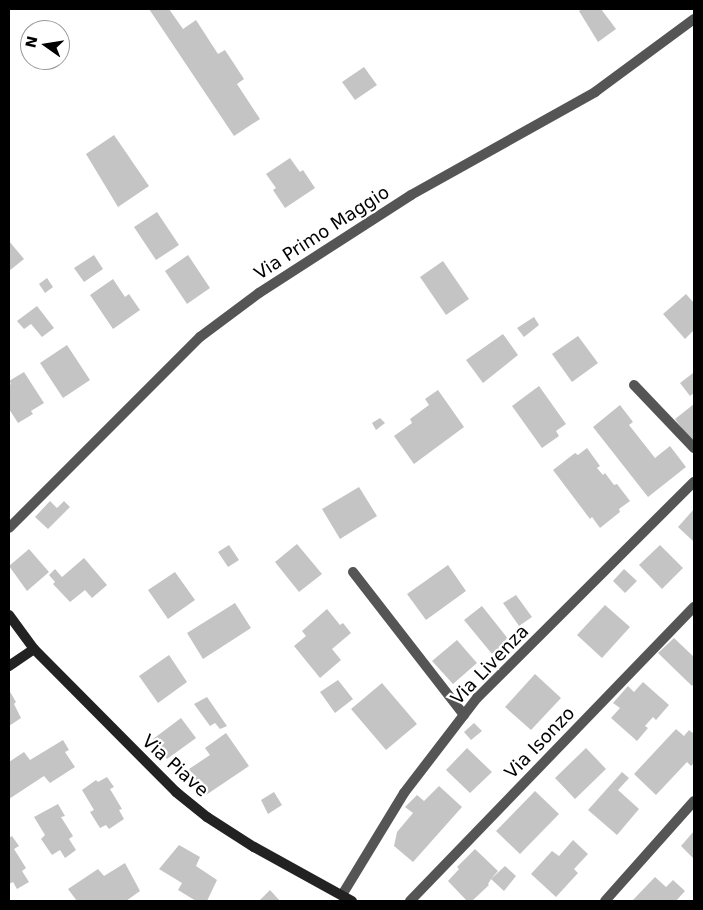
<!DOCTYPE html>
<html>
<head>
<meta charset="utf-8">
<style>
	body { margin:0 }
	#map { position:relative; width:703px; height:910px; overflow:hidden; background:#fff; font-family:"DejaVu Sans",sans-serif }
	div>[style] { position:absolute }
	.building>* { inset:0; background:#c4c4c4 }
	.minor>* { height:10px; margin:-5px; padding:0 5px; transform-origin:5px; border-radius:5px; background:#555 }
	.tertiary>* { height:10px; margin:-5px; padding:0 5px; transform-origin:5px; border-radius:5px; background:#555 }
	.secondary>* { height:10px; margin:-5px; padding:0 5px; transform-origin:5px; border-radius:5px; background:#222 }
	span { translate:-50% -50%; white-space:nowrap; text-align:center; line-height:1.15; -webkit-text-stroke:4.5px #fff; paint-order:stroke }
	.street-label { font-size:18px; color:#000 }
	.frame { position:absolute; inset:0; border:10px solid #000; pointer-events:none }
	.north { position:absolute; left:20px; top:20px; width:50px; height:50px; box-sizing:border-box; background:#fff; border:1px solid #999; border-radius:50%; rotate:283deg; font-size:14px; font-weight:700; line-height:20px; text-align:center; color:#000 }
	.north::after { content:''; display:block; margin:auto; width:18px; height:22px; background:#000; clip-path:polygon(50% 0,100% 100%,50% 72%,0 100%) }
</style>
</head>
<body>
<div id="map">
	<div class="building">
		<div style="clip-path:polygon(149px 9px,169px 9px,183px 29px,196px 20px,218px 54px,225px 50px,244px 79px,237px 84px,260px 119px,234px 136px)"></div>
		<div style="clip-path:polygon(582px 9px,601px 9px,616px 29px,598px 42px,579px 11px)"></div>
		<div style="clip-path:polygon(364px 67px,377px 85px,355px 100px,342px 82px)"></div>
		<div style="clip-path:polygon(114px 135px,149px 186px,118px 207px,86px 154px)"></div>
		<div style="clip-path:polygon(290px 158px,300px 172px,303px 170px,315px 188px,285px 208px,273px 190px,276px 188px,266px 174px)"></div>
		<div style="clip-path:polygon(157px 212px,179px 245px,156px 260px,134px 227px)"></div>
		<div style="clip-path:polygon(9px 241px,24px 259px,9px 271px)"></div>
		<div style="clip-path:polygon(94px 255px,103px 269px,84px 282px,74px 268px)"></div>
		<div style="clip-path:polygon(188px 255px,210px 288px,187px 304px,165px 271px)"></div>
		<div style="clip-path:polygon(443px 261px,469px 299px,446px 315px,420px 277px)"></div>
		<div style="clip-path:polygon(47px 278px,53px 287px,45px 293px,39px 284px)"></div>
		<div style="clip-path:polygon(113px 279px,125px 297px,129px 294px,140px 310px,113px 329px,90px 295px)"></div>
		<div style="clip-path:polygon(686px 294px,694px 303px,694px 330px,685px 339px,663px 314px)"></div>
		<div style="clip-path:polygon(37px 306px,54px 328px,42px 337px,31px 324px,24px 329px,17px 321px)"></div>
		<div style="clip-path:polygon(534px 317px,539px 325px,524px 337px,517px 328px)"></div>
		<div style="clip-path:polygon(503px 334px,518px 355px,483px 383px,466px 360px)"></div>
		<div style="clip-path:polygon(578px 336px,598px 363px,572px 382px,552px 354px)"></div>
		<div style="clip-path:polygon(67px 345px,90px 380px,63px 398px,40px 363px)"></div>
		<div style="clip-path:polygon(24px 372px,44px 403px,31px 411px,33px 414px,18px 423px,9px 409px,9px 385px,11px 384px,9px 381px)"></div>
		<div style="clip-path:polygon(693px 373px,694px 393px,690px 396px,680px 383px)"></div>
		<div style="clip-path:polygon(539px 386px,566px 424px,556px 431px,559px 436px,542px 448px,512px 406px)"></div>
		<div style="clip-path:polygon(438px 390px,464px 427px,414px 464px,394px 436px,412px 423px,410px 419px,429px 405px,425px 399px)"></div>
		<div style="clip-path:polygon(694px 404px,694px 438px,691px 441px,675px 419px)"></div>
		<div style="clip-path:polygon(620px 405px,633px 422px,629px 425px,655px 458px,670px 446px,686px 467px,648px 497px,593px 427px)"></div>
		<div style="clip-path:polygon(380px 418px,385px 423px,376px 430px,372px 423px)"></div>
		<div style="clip-path:polygon(587px 448px,600px 466px,597px 468px,603px 475px,605px 473px,614px 485px,617px 484px,630px 501px,619px 509px,620px 512px,600px 528px,592px 517px,590px 519px,553px 470px,575px 453px,578px 455px)"></div>
		<div style="clip-path:polygon(359px 487px,377px 516px,340px 539px,322px 509px)"></div>
		<div style="clip-path:polygon(50px 501px,57px 508px,64px 501px,70px 507px,48px 529px,35px 517px)"></div>
		<div style="clip-path:polygon(694px 509px,694px 542px,678px 527px)"></div>
		<div style="clip-path:polygon(297px 544px,322px 574px,299px 592px,275px 562px)"></div>
		<div style="clip-path:polygon(229px 545px,239px 560px,228px 567px,218px 552px)"></div>
		<div style="clip-path:polygon(660px 545px,683px 568px,662px 589px,639px 565px)"></div>
		<div style="clip-path:polygon(29px 549px,49px 572px,27px 591px,9px 566px)"></div>
		<div style="clip-path:polygon(84px 558px,107px 585px,92px 598px,85px 590px,70px 602px,53px 584px,55px 582px,49px 575px,55px 569px,62px 577px)"></div>
		<div style="clip-path:polygon(448px 565px,466px 591px,426px 620px,407px 594px)"></div>
		<div style="clip-path:polygon(624px 569px,637px 581px,625px 593px,613px 581px)"></div>
		<div style="clip-path:polygon(175px 572px,195px 600px,168px 619px,148px 590px)"></div>
		<div style="clip-path:polygon(516px 595px,532px 617px,519px 626px,503px 603px)"></div>
		<div style="clip-path:polygon(235px 603px,251px 628px,203px 659px,187px 633px)"></div>
		<div style="clip-path:polygon(605px 605px,630px 627px,602px 658px,577px 635px)"></div>
		<div style="clip-path:polygon(482px 606px,509px 640px,492px 654px,464px 620px)"></div>
		<div style="clip-path:polygon(327px 609px,340px 625px,343px 623px,351px 633px,332px 649px,341px 660px,320px 678px,294px 646px,306px 636px,302px 631px)"></div>
		<div style="clip-path:polygon(674px 638px,694px 657px,694px 683px,692px 686px,658px 653px)"></div>
		<div style="clip-path:polygon(457px 640px,477px 663px,453px 684px,432px 661px)"></div>
		<div style="clip-path:polygon(169px 655px,187px 682px,158px 703px,139px 676px)"></div>
		<div style="clip-path:polygon(535px 674px,561px 698px,531px 730px,505px 707px)"></div>
		<div style="clip-path:polygon(338px 680px,353px 699px,335px 713px,320px 692px)"></div>
		<div style="clip-path:polygon(643px 682px,669px 705px,656px 720px,653px 717px,645px 726px,648px 728px,637px 741px,611px 718px,620px 708px,613px 703px,628px 686px,634px 692px)"></div>
		<div style="clip-path:polygon(382px 683px,417px 724px,386px 750px,351px 709px)"></div>
		<div style="clip-path:polygon(9px 690px,16px 702px,14px 704px,21px 718px,9px 726px)"></div>
		<div style="clip-path:polygon(207px 697px,227px 726px,220px 729px,215px 723px,210px 726px,194px 704px)"></div>
		<div style="clip-path:polygon(181px 718px,196px 738px,167px 759px,153px 739px)"></div>
		<div style="clip-path:polygon(474px 723px,482px 731px,471px 740px,464px 732px)"></div>
		<div style="clip-path:polygon(676px 729px,684px 736px,689px 730px,694px 734px,694px 763px,691px 766px,687px 762px,656px 795px,634px 774px)"></div>
		<div style="clip-path:polygon(226px 733px,249px 766px,206px 795px,189px 769px,210px 755px,205px 748px)"></div>
		<div style="clip-path:polygon(63px 740px,69px 750px,65px 752px,75px 767px,50px 783px,44px 776px,9px 799px,9px 762px,24px 752px,30px 760px)"></div>
		<div style="clip-path:polygon(467px 748px,492px 772px,470px 793px,446px 770px)"></div>
		<div style="clip-path:polygon(586px 748px,606px 769px,575px 799px,555px 778px)"></div>
		<div style="clip-path:polygon(622px 772px,629px 778px,618px 790px,639px 809px,617px 835px,588px 810px)"></div>
		<div style="clip-path:polygon(107px 777px,114px 787px,110px 789px,122px 809px,119px 810px,124px 819px,109px 829px,106px 825px,100px 828px,90px 812px,94px 810px,82px 790px,96px 780px,98px 782px)"></div>
		<div style="clip-path:polygon(439px 786px,462px 807px,413px 862px,394px 846px,397px 832px,413px 813px,405px 807px,417px 795px,424px 801px)"></div>
		<div style="clip-path:polygon(535px 791px,559px 814px,520px 854px,496px 831px)"></div>
		<div style="clip-path:polygon(274px 792px,282px 805px,268px 814px,261px 800px)"></div>
		<div style="clip-path:polygon(58px 804px,65px 816px,61px 817px,73px 836px,69px 839px,76px 850px,65px 858px,60px 850px,52px 855px,41px 839px,45px 835px,34px 817px)"></div>
		<div style="clip-path:polygon(694px 831px,694px 859px,681px 846px)"></div>
		<div style="clip-path:polygon(12px 836px,19px 846px,14px 849px,26px 868px,22px 871px,29px 882px,17px 889px,13px 882px,9px 884px,9px 838px)"></div>
		<div style="clip-path:polygon(573px 840px,588px 854px,574px 869px,578px 873px,556px 897px,531px 874px,552px 851px,559px 856px)"></div>
		<div style="clip-path:polygon(179px 845px,200px 857px,196px 866px,217px 880px,207px 901px,196px 901px,178px 890px,182px 883px,159px 869px)"></div>
		<div style="clip-path:polygon(475px 849px,498px 871px,491px 879px,505px 866px,516px 876px,504px 891px,491px 879px,488px 884px,489px 885px,472px 901px,467px 901px,448px 881px,459px 869px,457px 867px)"></div>
		<div style="clip-path:polygon(125px 863px,140px 891px,126px 901px,77px 901px,68px 889px,98px 869px,104px 876px)"></div>
		<div style="clip-path:polygon(655px 877px,666px 887px,673px 880px,685px 891px,676px 901px,632px 901px)"></div>
		<div style="clip-path:polygon(270px 890px,280px 901px,259px 901px)"></div>
	</div>
	<div class="minor">
		<div style="left:634px;top:385px;width:87px;rotate:46.4deg"></div>
		<div style="left:353px;top:572px;width:181px;rotate:52.2deg"></div>
		<div style="left:342px;top:895px;width:119px;rotate:-58.7deg"></div>
		<div style="left:404px;top:793px;width:120px;rotate:-52.5deg"></div>
		<div style="left:477px;top:698px;width:306px;rotate:-44.9deg"></div>
		<div style="left:410px;top:901px;width:409px;rotate:-46deg"></div>
		<div style="left:605px;top:901px;width:134px;rotate:-48.3deg"></div>
	</div>
	<div class="tertiary">
		<div style="left:9px;top:528px;width:270px;rotate:-45deg"></div>
		<div style="left:200px;top:337px;width:74px;rotate:-36.7deg"></div>
		<div style="left:259px;top:293px;width:181px;rotate:-32.8deg"></div>
		<div style="left:411px;top:195px;width:211px;rotate:-29.2deg"></div>
		<div style="left:595px;top:92px;width:123px;rotate:-36.4deg"></div>
	</div>
	<div class="secondary">
		<div style="left:9px;top:615px;width:42px;rotate:53.7deg"></div>
		<div style="left:34px;top:649px;width:202px;rotate:45.2deg"></div>
		<div style="left:176px;top:792px;width:40px;rotate:39deg"></div>
		<div style="left:207px;top:817px;width:56px;rotate:32.6deg"></div>
		<div style="left:254px;top:847px;width:112px;rotate:28.9deg"></div>
		<div style="left:9px;top:666px;width:30px;rotate:-34deg"></div>
	</div>
	<div class="street-label">
		<span style="left:322px;top:233px;rotate:-33deg">Via Primo Maggio</span>
		<span style="left:490px;top:665px;rotate:-46deg">Via Livenza</span>
		<span style="left:540px;top:743px;rotate:-46deg">Via Isonzo</span>
		<span style="left:175px;top:766px;rotate:42deg">Via Piave</span>
	</div>
	<div class="frame"></div>
	<div class="north">N</div>
</div>
</body>
</html>
